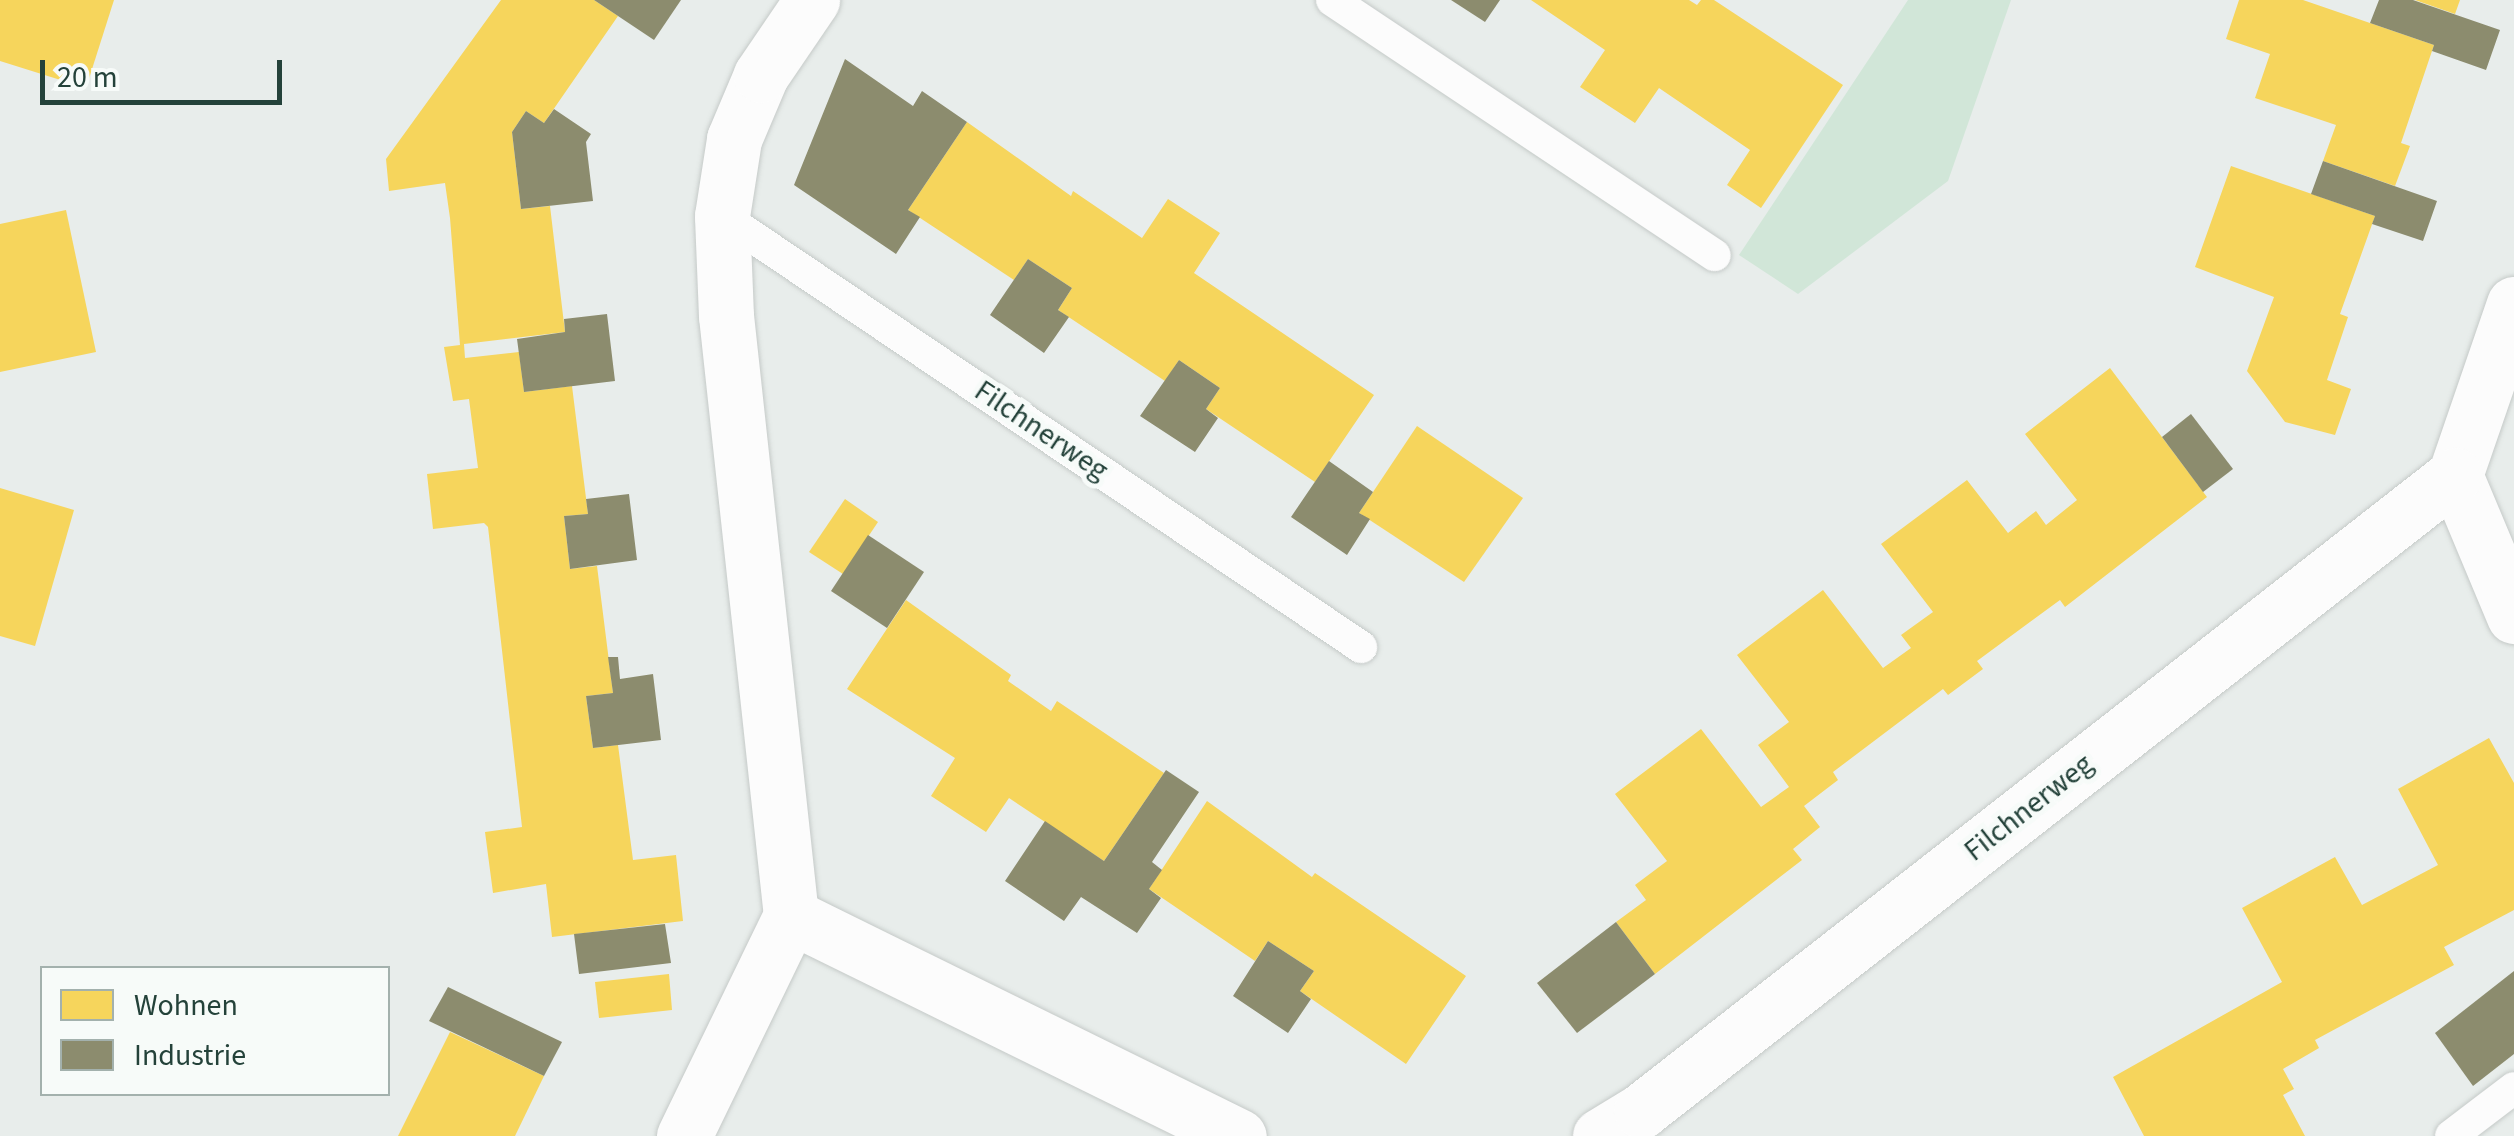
<!DOCTYPE html>
<html>
<head>
<meta charset="utf-8">
<style>
	body { margin:0 }
	#map { position:relative; width:2514px; height:1136px; overflow:hidden; background:#e8edeb; font-family:"Source Sans 3",sans-serif }
	div>[style] { position:absolute }
	.green>* { inset:0; background:#d1e6d8 }
	.homes>* { inset:0; background:#f6d55c }
	.industry>* { inset:0; background:#8c8c6e }
	.roads { filter:drop-shadow(0 0 2px #c5cac8) drop-shadow(0 0 2px #c5cac8) }
	.lane>* { height:32px; margin:-16px; padding:0 16px; transform-origin:16px; border-radius:16px; background:#fcfcfc }
	.street>* { height:55px; margin:-27.5px; padding:0 27.5px; transform-origin:27.5px; border-radius:27.5px; background:#fcfcfc }
	span { translate:-50% -50%; white-space:nowrap; text-align:center; line-height:1.15; -webkit-text-stroke:10px #f7fbf9; paint-order:stroke }
	.street-label { font-size:30px; color:#24423a }
	.legend { position:absolute; left:40px; top:966px; width:350px; height:130px; box-sizing:border-box; background:#f7fbf9; border:2px solid #a3b1ad; margin:0; padding:12px 18px; list-style:none; font-size:30px; color:#24423a }
	.legend li { display:flex; align-items:center; gap:20px; height:50px }
	.legend b { width:50px; border:2px solid #a3b1ad }
	.scale { position:absolute; left:40px; top:60px; width:242px; height:45px; box-sizing:border-box; border:5px solid #24423a; border-top:0; padding-left:12px; font-size:30px; line-height:35px; white-space:nowrap; color:#24423a; -webkit-text-stroke:8px #f7fbf9; paint-order:stroke }
</style>
</head>
<body>
<div id="map">
	<div class="green">
		<div style="clip-path:polygon(1908px 0,2011px 0,1948px 181px,1798px 294px,1739px 255px)"></div>
	</div>
	<div class="homes">
		<div style="clip-path:polygon(0 0,114px 0,86px 88px,0 61px)"></div>
		<div style="clip-path:polygon(501px 0,594px 0,618px 16px,544px 123px,526px 111px,512px 132px,521px 209px,550px 206px,565px 332px,464px 344px,465px 358px,519px 352px,524px 392px,572px 386px,588px 514px,564px 516px,570px 569px,597px 566px,613px 693px,586px 696px,593px 748px,618px 745px,633px 860px,676px 855px,683px 921px,552px 937px,546px 884px,493px 893px,485px 832px,522px 827px,488px 527px,484px 523px,433px 529px,427px 474px,478px 468px,469px 399px,453px 401px,444px 347px,460px 345px,450px 218px,445px 183px,389px 191px,386px 159px)"></div>
		<div style="clip-path:polygon(1531px 0,1689px 0,1697px 5px,1701px 0,1714px 0,1843px 85px,1761px 208px,1727px 185px,1750px 150px,1659px 88px,1635px 123px,1580px 87px,1605px 50px)"></div>
		<div style="clip-path:polygon(2239px 0,2303px 0,2434px 45px,2401px 143px,2410px 146px,2395px 186px,2323px 161px,2336px 125px,2255px 98px,2270px 54px,2226px 39px)"></div>
		<div style="clip-path:polygon(2415px 0,2460px 0,2455px 14px)"></div>
		<div style="clip-path:polygon(967px 122px,1071px 196px,1073px 191px,1142px 238px,1168px 199px,1220px 233px,1194px 273px,1374px 395px,1315px 482px,1206px 409px,1220px 388px,1179px 360px,1165px 381px,1058px 310px,1072px 288px,1028px 259px,1014px 280px,908px 210px)"></div>
		<div style="clip-path:polygon(2231px 166px,2375px 216px,2340px 314px,2348px 317px,2327px 380px,2351px 389px,2335px 435px,2285px 422px,2247px 371px,2274px 297px,2195px 267px)"></div>
		<div style="clip-path:polygon(66px 210px,96px 352px,0 372px,0 224px)"></div>
		<div style="clip-path:polygon(2110px 368px,2207px 497px,2065px 607px,2060px 600px,1977px 661px,1983px 669px,1948px 695px,1943px 689px,1833px 772px,1838px 780px,1804px 806px,1820px 827px,1793px 849px,1802px 860px,1655px 974px,1616px 922px,1646px 900px,1635px 885px,1667px 861px,1615px 794px,1701px 729px,1761px 807px,1789px 787px,1758px 745px,1789px 722px,1737px 655px,1823px 590px,1883px 668px,1911px 648px,1901px 635px,1933px 612px,1881px 544px,1967px 480px,2008px 533px,2036px 511px,2046px 525px,2077px 500px,2025px 434px)"></div>
		<div style="clip-path:polygon(1417px 426px,1523px 498px,1464px 582px,1359px 513px)"></div>
		<div style="clip-path:polygon(0 488px,74px 510px,35px 646px,0 636px)"></div>
		<div style="clip-path:polygon(845px 499px,878px 522px,843px 574px,809px 552px)"></div>
		<div style="clip-path:polygon(906px 600px,1011px 675px,1008px 681px,1051px 711px,1057px 701px,1164px 773px,1104px 861px,1009px 798px,986px 832px,931px 796px,955px 758px,847px 689px)"></div>
		<div style="clip-path:polygon(2489px 738px,2514px 783px,2514px 910px,2444px 947px,2454px 965px,2315px 1040px,2319px 1048px,2283px 1069px,2294px 1089px,2283px 1095px,2305px 1136px,2144px 1136px,2113px 1077px,2282px 982px,2242px 908px,2335px 857px,2362px 905px,2438px 865px,2398px 789px)"></div>
		<div style="clip-path:polygon(1207px 801px,1312px 877px,1315px 873px,1466px 976px,1406px 1064px,1300px 991px,1314px 971px,1268px 941px,1255px 961px,1149px 889px)"></div>
		<div style="clip-path:polygon(669px 974px,672px 1010px,599px 1018px,595px 982px)"></div>
		<div style="clip-path:polygon(450px 1032px,544px 1076px,515px 1136px,398px 1136px)"></div>
	</div>
	<div class="industry">
		<div style="clip-path:polygon(594px 0,681px 0,654px 40px)"></div>
		<div style="clip-path:polygon(1451px 0,1500px 0,1485px 22px)"></div>
		<div style="clip-path:polygon(2379px 0,2413px 0,2500px 30px,2486px 70px,2432px 51px,2434px 45px,2370px 23px)"></div>
		<div style="clip-path:polygon(845px 59px,913px 106px,922px 91px,967px 122px,908px 210px,920px 217px,896px 254px,794px 185px)"></div>
		<div style="clip-path:polygon(554px 109px,591px 134px,586px 142px,593px 201px,521px 209px,512px 132px,526px 111px,544px 123px)"></div>
		<div style="clip-path:polygon(2323px 161px,2437px 201px,2423px 241px,2372px 224px,2375px 216px,2311px 194px)"></div>
		<div style="clip-path:polygon(1028px 259px,1072px 288px,1058px 310px,1069px 317px,1044px 353px,990px 315px)"></div>
		<div style="clip-path:polygon(607px 314px,615px 381px,524px 392px,517px 339px,565px 332px,564px 319px)"></div>
		<div style="clip-path:polygon(1179px 360px,1220px 388px,1206px 409px,1218px 418px,1195px 452px,1140px 416px)"></div>
		<div style="clip-path:polygon(2191px 414px,2233px 469px,2203px 492px,2162px 437px)"></div>
		<div style="clip-path:polygon(1329px 461px,1373px 492px,1359px 513px,1370px 519px,1347px 555px,1291px 517px)"></div>
		<div style="clip-path:polygon(629px 494px,637px 560px,570px 569px,564px 516px,588px 514px,586px 499px)"></div>
		<div style="clip-path:polygon(868px 535px,924px 572px,887px 628px,831px 591px)"></div>
		<div style="clip-path:polygon(608px 657px,618px 657px,620px 679px,653px 674px,661px 740px,593px 748px,586px 696px,613px 693px)"></div>
		<div style="clip-path:polygon(1166px 770px,1199px 792px,1152px 862px,1162px 870px,1149px 889px,1161px 898px,1137px 933px,1081px 897px,1064px 921px,1005px 881px,1045px 821px,1104px 861px)"></div>
		<div style="clip-path:polygon(1616px 922px,1655px 974px,1577px 1033px,1537px 983px)"></div>
		<div style="clip-path:polygon(665px 924px,671px 963px,579px 974px,574px 934px)"></div>
		<div style="clip-path:polygon(1268px 941px,1314px 971px,1300px 991px,1311px 999px,1288px 1033px,1233px 996px)"></div>
		<div style="clip-path:polygon(2514px 971px,2514px 1054px,2473px 1086px,2435px 1033px)"></div>
		<div style="clip-path:polygon(448px 987px,562px 1042px,544px 1076px,429px 1021px)"></div>
	</div>
	<div class="roads">
		<div class="lane">
			<div style="left:1332px;top:0;width:460px;rotate:33.7deg"></div>
			<div style="left:722px;top:216px;width:771px;rotate:34deg"></div>
			<div style="left:2451px;top:1136px;width:79px;rotate:-37.3deg"></div>
		</div>
		<div class="street">
			<div style="left:2514px;top:304px;width:181px;rotate:109deg"></div>
			<div style="left:2455px;top:475px;width:153px;rotate:67.3deg"></div>
			<div style="left:791px;top:916px;width:499px;rotate:26.2deg"></div>
			<div style="left:684px;top:1136px;width:245px;rotate:-64.1deg"></div>
			<div style="left:791px;top:916px;width:604px;rotate:-96.18deg"></div>
			<div style="left:726px;top:316px;width:100px;rotate:-92.3deg"></div>
			<div style="left:722px;top:216px;width:78px;rotate:-81.1deg"></div>
			<div style="left:734px;top:139px;width:69px;rotate:-67.1deg"></div>
			<div style="left:761px;top:75px;width:91px;rotate:-55.8deg"></div>
			<div style="left:1600px;top:1136px;width:48px;rotate:-31.4deg"></div>
			<div style="left:1641px;top:1111px;width:1033px;rotate:-38deg"></div>
		</div>
	</div>
	<div class="street-label">
		<span style="left:1041px;top:431px;rotate:34deg">Filchnerweg</span>
		<span style="left:2029px;top:808px;rotate:-38deg">Filchnerweg</span>
	</div>
	<ul class="legend">
	<li><b style="height:28px;background:#f6d55c"></b>Wohnen</li>
	<li><b style="height:28px;background:#8c8c6e"></b>Industrie</li>
	</ul>
	<div class="scale">20 m</div>
</div>
</body>
</html>
